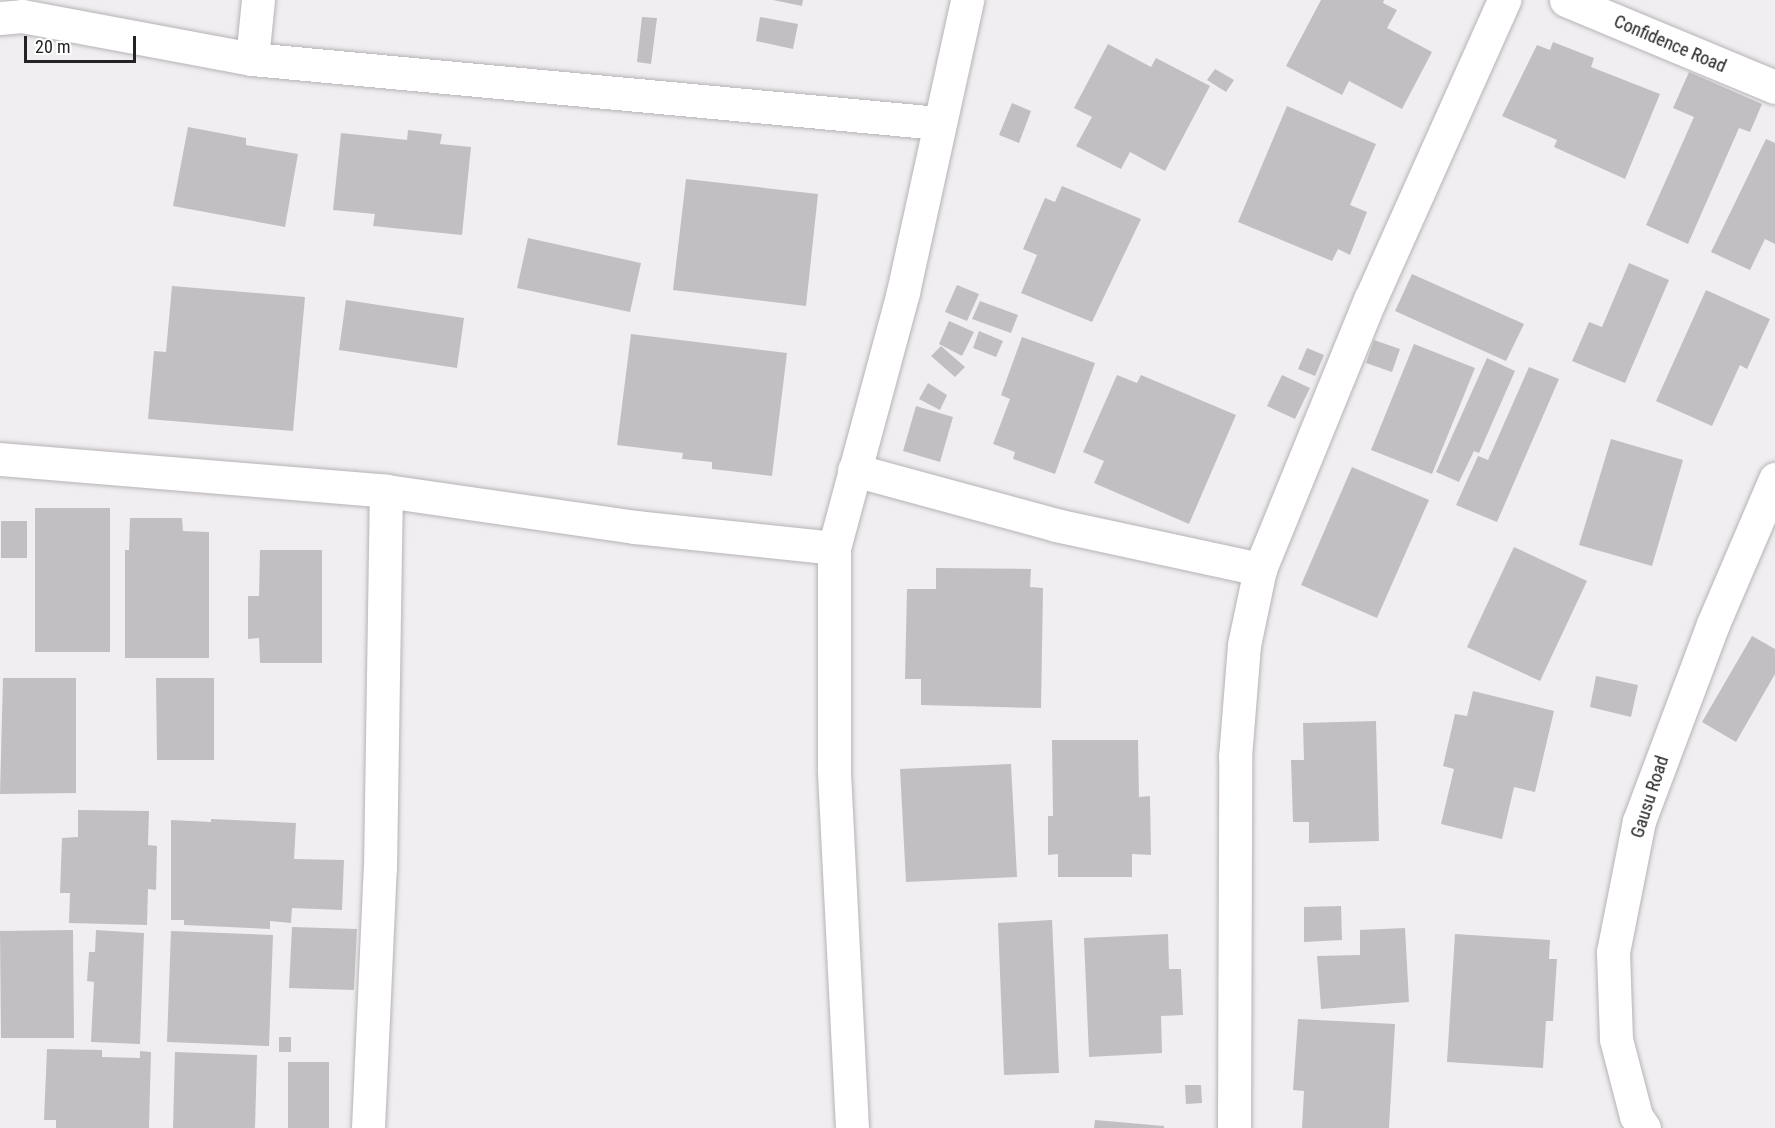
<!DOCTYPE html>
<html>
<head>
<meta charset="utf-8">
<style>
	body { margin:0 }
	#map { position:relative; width:1775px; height:1128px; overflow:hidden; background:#f1eef1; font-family:"Roboto Condensed",sans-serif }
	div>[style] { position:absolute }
	.building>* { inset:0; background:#c2bfc3 }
	.roads { filter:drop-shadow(0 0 2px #b6b3b7) drop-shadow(0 0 2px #b6b3b7) }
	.minor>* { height:33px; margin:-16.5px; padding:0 16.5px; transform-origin:16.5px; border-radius:16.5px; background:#fff }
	span { translate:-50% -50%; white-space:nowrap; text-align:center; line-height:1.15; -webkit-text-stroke:4.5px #fff; paint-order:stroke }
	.street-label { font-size:18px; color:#232224 }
	.scale { position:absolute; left:24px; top:36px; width:112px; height:27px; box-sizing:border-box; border:3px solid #232224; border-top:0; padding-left:8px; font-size:18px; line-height:21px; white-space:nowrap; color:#232224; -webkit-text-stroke:4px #fff; paint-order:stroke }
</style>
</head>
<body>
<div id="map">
	<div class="building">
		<div style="clip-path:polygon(773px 0,803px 0,802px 6px)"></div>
		<div style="clip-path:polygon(1321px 0,1384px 0,1383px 3px,1397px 10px,1387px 28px,1432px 52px,1402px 109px,1349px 81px,1342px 95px,1286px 66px)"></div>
		<div style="clip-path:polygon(642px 17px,657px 18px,651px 64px,637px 62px)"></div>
		<div style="clip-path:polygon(760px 17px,798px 24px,793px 49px,756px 41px)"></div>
		<div style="clip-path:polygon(1553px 42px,1594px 58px,1591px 67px,1660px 94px,1625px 179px,1554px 147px,1557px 140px,1502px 116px,1537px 45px,1550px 50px)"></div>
		<div style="clip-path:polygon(1108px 44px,1151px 67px,1156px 58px,1210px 86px,1165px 171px,1130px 152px,1121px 169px,1076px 146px,1092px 117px,1074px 108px)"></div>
		<div style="clip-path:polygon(1215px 69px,1234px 80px,1226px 92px,1207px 80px)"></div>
		<div style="clip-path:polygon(1689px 72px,1762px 104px,1750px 132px,1739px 128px,1688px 244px,1646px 225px,1694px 117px,1673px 108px)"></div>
		<div style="clip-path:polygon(1012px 103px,1031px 111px,1019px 143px,999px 135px)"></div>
		<div style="clip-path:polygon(1287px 106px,1376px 144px,1350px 205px,1367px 212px,1350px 255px,1338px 249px,1332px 261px,1238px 222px)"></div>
		<div style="clip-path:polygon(188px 127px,246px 138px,246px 145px,298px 154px,285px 227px,173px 206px)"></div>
		<div style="clip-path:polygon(408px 130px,442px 134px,440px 144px,471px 147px,462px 235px,373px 226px,375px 214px,333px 210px,341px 133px,407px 140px)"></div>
		<div style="clip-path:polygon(1766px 139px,1775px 143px,1775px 244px,1765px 239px,1750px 270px,1711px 252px)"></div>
		<div style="clip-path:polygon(686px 179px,818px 194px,806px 306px,673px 290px)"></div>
		<div style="clip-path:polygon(1062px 186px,1141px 219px,1092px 322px,1021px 293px,1037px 255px,1023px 249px,1045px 198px,1055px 202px)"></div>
		<div style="clip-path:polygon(528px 238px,641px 263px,630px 312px,517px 288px)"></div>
		<div style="clip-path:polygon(1629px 263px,1669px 280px,1625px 383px,1572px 361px,1589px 322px,1602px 327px)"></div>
		<div style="clip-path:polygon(1412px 274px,1524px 324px,1506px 361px,1395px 311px)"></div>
		<div style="clip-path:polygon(957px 285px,979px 294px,967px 321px,945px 312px)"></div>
		<div style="clip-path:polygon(172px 286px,305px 297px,293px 431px,148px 419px,154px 351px,166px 352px)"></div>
		<div style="clip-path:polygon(1706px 290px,1770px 319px,1747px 369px,1740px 365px,1712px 426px,1656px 401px)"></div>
		<div style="clip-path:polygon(346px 300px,464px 318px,457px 368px,339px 350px)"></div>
		<div style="clip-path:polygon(980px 301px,1018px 315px,1011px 333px,972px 319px)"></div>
		<div style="clip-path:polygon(949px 321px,974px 332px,962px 356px,939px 344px)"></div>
		<div style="clip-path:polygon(979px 331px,1003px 341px,996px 357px,973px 348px)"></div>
		<div style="clip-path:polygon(631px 334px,787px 353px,772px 476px,712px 469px,712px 462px,682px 459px,683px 453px,617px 445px)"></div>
		<div style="clip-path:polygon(1022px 337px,1095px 363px,1055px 474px,1013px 459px,1015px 452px,993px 444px,1010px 399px,1001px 395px)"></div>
		<div style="clip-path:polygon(1374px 340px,1400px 349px,1392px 372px,1366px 363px)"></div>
		<div style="clip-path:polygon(1414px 344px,1475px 368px,1432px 474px,1371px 450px)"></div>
		<div style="clip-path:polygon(941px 346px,965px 367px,955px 377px,931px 356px)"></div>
		<div style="clip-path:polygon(1307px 348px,1324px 355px,1315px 376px,1298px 369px)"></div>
		<div style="clip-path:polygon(1487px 358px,1515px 371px,1479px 453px,1474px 451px,1459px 482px,1436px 472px)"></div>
		<div style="clip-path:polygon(1529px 367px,1559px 379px,1497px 522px,1456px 505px,1478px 456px,1488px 460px)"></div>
		<div style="clip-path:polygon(1117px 375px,1137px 383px,1141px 375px,1236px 415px,1189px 524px,1094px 483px,1104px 461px,1083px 452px)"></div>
		<div style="clip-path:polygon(1282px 375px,1310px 388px,1295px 419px,1267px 406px)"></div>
		<div style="clip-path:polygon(928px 383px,947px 395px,940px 410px,919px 399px)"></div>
		<div style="clip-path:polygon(916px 406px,953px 417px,940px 462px,903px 451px)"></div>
		<div style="clip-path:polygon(1611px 439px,1683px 460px,1652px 566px,1579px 545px)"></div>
		<div style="clip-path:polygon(1352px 467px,1429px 500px,1377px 618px,1301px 585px)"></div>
		<div style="clip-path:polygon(35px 508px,110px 508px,110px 652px,35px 652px)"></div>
		<div style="clip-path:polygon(130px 518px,182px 518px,183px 531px,209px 532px,209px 658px,125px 658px,125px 550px,129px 550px)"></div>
		<div style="clip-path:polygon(1px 521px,27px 521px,27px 558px,1px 558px)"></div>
		<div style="clip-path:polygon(1514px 547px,1587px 581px,1540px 681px,1467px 647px)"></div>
		<div style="clip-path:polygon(260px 550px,322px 550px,322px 663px,260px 663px,259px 638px,248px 639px,248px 596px,259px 596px)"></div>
		<div style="clip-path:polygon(936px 568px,1031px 569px,1030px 587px,1043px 588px,1041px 708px,921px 705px,921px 679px,905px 679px,907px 589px,936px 589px)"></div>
		<div style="clip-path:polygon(1752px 636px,1775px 649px,1775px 674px,1736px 742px,1702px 722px)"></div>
		<div style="clip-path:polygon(1596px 676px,1638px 685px,1631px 717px,1590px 707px)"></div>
		<div style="clip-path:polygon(3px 678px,76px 678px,76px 793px,0 794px)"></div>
		<div style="clip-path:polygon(156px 678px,214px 678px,214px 760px,157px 760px)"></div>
		<div style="clip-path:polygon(1473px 691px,1554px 711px,1535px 792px,1514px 787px,1502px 839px,1441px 824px,1454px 769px,1443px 766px,1455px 714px,1467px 716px)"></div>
		<div style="clip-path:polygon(1376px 721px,1379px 841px,1309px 843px,1309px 822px,1293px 822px,1291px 760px,1304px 760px,1303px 723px)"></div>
		<div style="clip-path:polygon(1052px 740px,1138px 740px,1139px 797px,1150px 796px,1151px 855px,1132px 854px,1132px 877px,1058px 877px,1058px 854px,1048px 855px,1048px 816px,1053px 816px)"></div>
		<div style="clip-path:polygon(1011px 764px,1017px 877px,906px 882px,900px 769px)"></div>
		<div style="clip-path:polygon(78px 810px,149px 811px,148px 845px,157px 846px,156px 890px,148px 889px,147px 925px,69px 923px,70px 893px,60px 893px,62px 838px,78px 837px)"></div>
		<div style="clip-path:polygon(211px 819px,296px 823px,294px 859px,344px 860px,342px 910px,292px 908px,291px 923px,270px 921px,270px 929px,184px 925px,184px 920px,171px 920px,171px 820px,211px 822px)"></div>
		<div style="clip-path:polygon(1341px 906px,1342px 940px,1304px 942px,1304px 907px)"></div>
		<div style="clip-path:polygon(1052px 920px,1059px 1073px,1004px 1075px,998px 923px)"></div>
		<div style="clip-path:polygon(292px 927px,357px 929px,354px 990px,289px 988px)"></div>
		<div style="clip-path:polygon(1405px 928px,1409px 1002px,1321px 1009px,1317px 956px,1360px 955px,1360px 930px)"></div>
		<div style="clip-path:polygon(73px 930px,74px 1038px,1px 1038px,0 931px)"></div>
		<div style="clip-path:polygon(96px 930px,144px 933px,140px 1044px,91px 1042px,94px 982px,87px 981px,89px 952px,95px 952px)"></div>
		<div style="clip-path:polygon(171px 931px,273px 935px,269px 1046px,167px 1042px)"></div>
		<div style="clip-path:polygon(1168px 934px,1169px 969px,1181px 969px,1183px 1015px,1161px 1016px,1162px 1053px,1089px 1057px,1084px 938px)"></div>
		<div style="clip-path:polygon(1455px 934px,1550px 940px,1549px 959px,1557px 959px,1553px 1021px,1546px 1021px,1543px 1068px,1447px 1062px)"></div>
		<div style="clip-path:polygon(1298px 1019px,1395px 1024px,1389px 1128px,1302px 1128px,1304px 1091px,1293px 1090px)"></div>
		<div style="clip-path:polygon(279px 1037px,291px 1037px,291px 1052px,279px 1052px)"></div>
		<div style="clip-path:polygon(47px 1049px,102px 1050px,102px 1057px,140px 1058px,140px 1051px,151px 1052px,149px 1128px,56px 1128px,56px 1120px,44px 1120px)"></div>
		<div style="clip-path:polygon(175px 1052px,257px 1055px,255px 1128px,173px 1128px)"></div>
		<div style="clip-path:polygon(288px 1062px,329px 1062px,329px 1128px,288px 1128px)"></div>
		<div style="clip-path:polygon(1185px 1085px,1201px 1085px,1202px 1103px,1186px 1104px)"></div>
		<div style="clip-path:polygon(1095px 1120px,1164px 1126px,1164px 1128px,1094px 1128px)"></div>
	</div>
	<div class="roads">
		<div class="minor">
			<div style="left:1566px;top:0;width:226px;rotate:22.6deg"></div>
			<div style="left:0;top:18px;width:22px;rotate:-5deg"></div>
			<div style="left:22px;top:16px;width:234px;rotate:10.6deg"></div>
			<div style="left:252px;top:59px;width:689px;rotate:5.33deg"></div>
			<div style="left:252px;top:59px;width:59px;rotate:-84.2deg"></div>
			<div style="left:0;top:459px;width:387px;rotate:4.7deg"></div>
			<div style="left:386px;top:491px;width:252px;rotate:8.2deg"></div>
			<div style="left:635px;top:527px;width:200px;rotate:6deg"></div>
			<div style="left:854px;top:470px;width:209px;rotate:15.2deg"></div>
			<div style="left:1056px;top:525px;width:209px;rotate:12.2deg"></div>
			<div style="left:368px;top:1128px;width:260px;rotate:-87.4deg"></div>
			<div style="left:380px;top:868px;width:377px;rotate:-89.1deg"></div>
			<div style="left:852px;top:1128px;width:359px;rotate:-92.9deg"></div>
			<div style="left:834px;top:769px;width:221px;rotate:-90deg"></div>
			<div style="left:834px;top:548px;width:265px;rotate:-74.9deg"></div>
			<div style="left:903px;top:292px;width:299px;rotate:-77.6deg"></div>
			<div style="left:1234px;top:1128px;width:371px;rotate:-89.8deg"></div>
			<div style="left:1235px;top:757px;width:112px;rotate:-85.4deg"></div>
			<div style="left:1244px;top:645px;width:78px;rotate:-78.1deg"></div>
			<div style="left:1260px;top:569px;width:291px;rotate:-67.8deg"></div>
			<div style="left:1370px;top:300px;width:329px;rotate:-65.9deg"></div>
			<div style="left:1644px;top:1128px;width:14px;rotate:-124deg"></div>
			<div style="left:1636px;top:1116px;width:80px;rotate:-104.6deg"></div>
			<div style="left:1616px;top:1039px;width:87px;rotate:-92deg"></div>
			<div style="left:1613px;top:952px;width:134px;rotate:-78.8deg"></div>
			<div style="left:1639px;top:821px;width:210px;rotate:-69.4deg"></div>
			<div style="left:1713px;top:624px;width:158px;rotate:-66.8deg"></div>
		</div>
	</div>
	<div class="street-label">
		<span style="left:1670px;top:44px;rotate:23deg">Confidence Road</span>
		<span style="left:1650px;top:797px;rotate:-72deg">Gausu Road</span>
	</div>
	<div class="scale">20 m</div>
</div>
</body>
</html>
